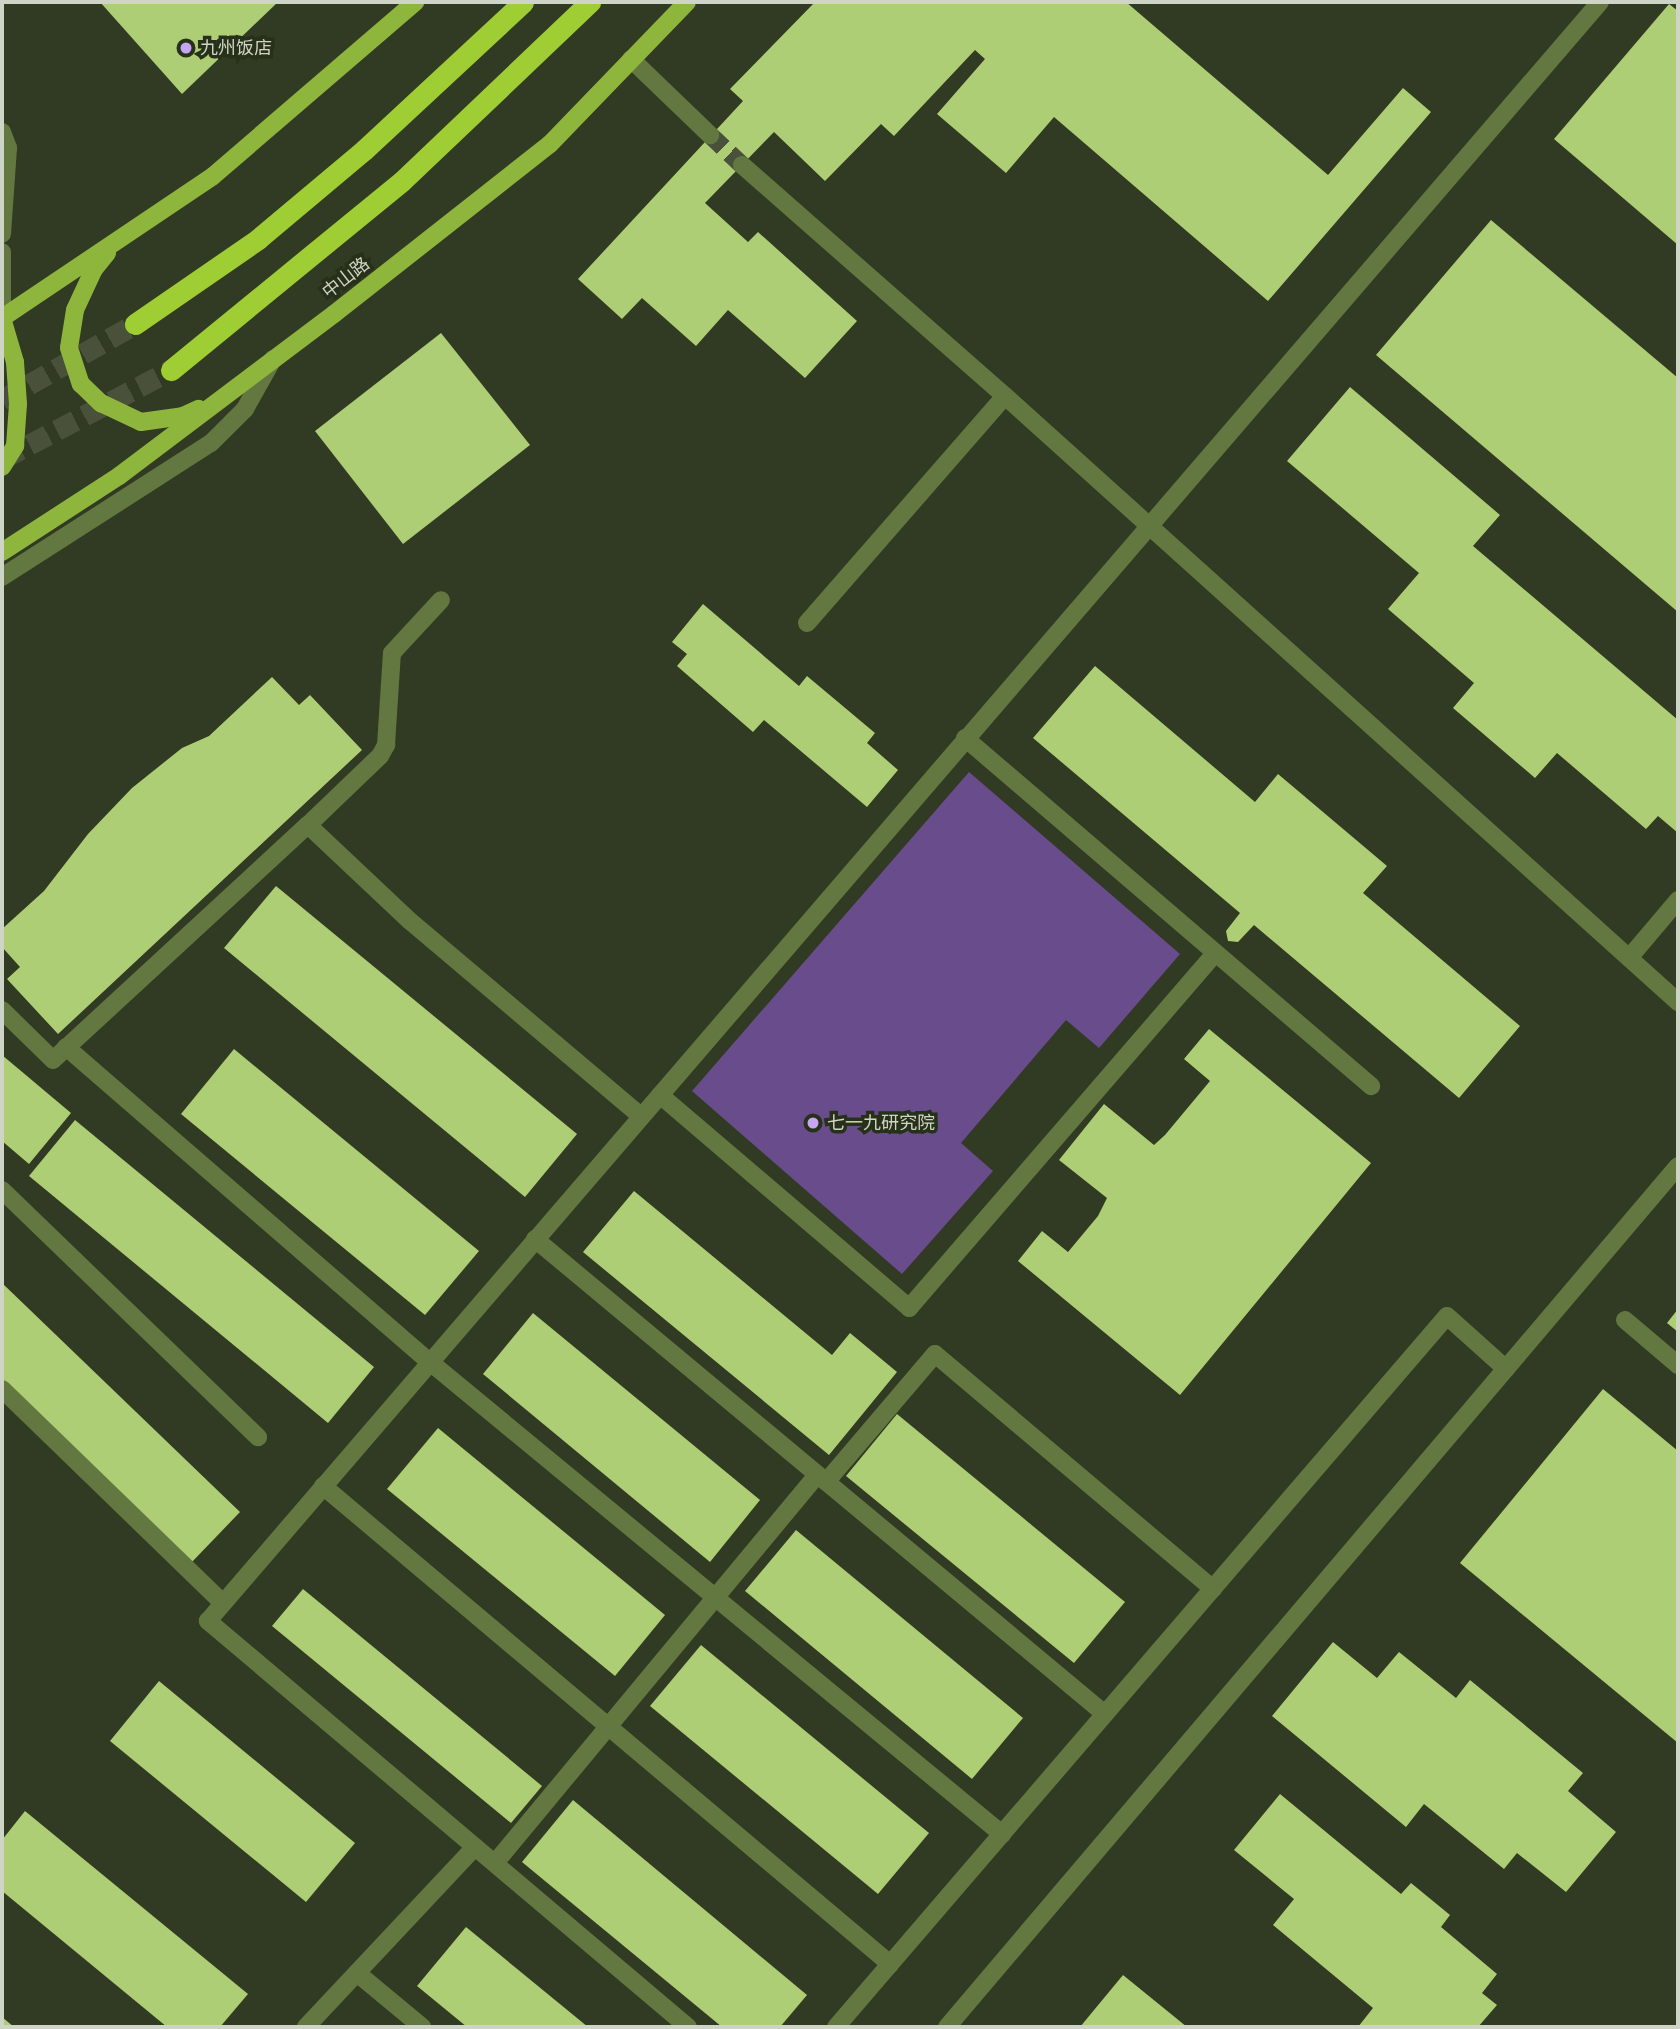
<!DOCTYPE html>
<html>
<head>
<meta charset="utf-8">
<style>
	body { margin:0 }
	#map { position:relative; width:1680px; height:2029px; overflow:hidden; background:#313a22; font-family:Rubik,"Noto Sans SC",sans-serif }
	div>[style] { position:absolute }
	.green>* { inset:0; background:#694c8b }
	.building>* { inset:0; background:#adce75 }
	.minor-tunnel>* { height:18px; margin-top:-9px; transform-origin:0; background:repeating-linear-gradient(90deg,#49513b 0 18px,transparent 0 27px) }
	.highway-tunnel>* { height:21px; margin-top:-10.5px; transform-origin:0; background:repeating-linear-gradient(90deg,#49513b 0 21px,transparent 0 31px) }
	.minor>* { height:18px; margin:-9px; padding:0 9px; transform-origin:9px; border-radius:9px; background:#637740 }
	.major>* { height:18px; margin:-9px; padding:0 9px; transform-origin:9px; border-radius:9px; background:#8eb53c }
	.highway>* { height:21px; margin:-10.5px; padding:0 10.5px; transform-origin:10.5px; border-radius:10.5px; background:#9fce34 }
	.dots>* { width:19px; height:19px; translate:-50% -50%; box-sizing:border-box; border:4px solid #273018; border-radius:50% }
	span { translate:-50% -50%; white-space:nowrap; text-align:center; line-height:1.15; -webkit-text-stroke:7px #273018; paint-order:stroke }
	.poi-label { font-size:18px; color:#cfd5c6 }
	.left { translate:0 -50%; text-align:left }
	.street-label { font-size:18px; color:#cfd5c6 }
	.frame { position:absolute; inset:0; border:4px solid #cfd5c6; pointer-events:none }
</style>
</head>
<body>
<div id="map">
	<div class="green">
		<div style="clip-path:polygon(969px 772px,1180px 954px,1099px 1048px,1066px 1020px,961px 1143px,993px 1171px,902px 1274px,692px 1091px)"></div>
	</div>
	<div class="building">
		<div style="clip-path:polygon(100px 2px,278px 2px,182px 94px)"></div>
		<div style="clip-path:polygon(815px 2px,1126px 2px,1328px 175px,1403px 88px,1431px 112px,1268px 301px,1054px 117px,1006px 173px,937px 114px,985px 59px,975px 50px,894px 136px,881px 124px,825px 181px,774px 132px,705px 203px,748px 242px,758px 232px,857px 321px,805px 378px,728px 310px,696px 346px,642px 298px,622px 319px,578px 279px,743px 101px,730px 89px)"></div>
		<div style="clip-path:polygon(1669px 4px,1678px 11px,1678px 245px,1554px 139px)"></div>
		<div style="clip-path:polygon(1491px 220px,1678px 378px,1678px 612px,1376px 355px)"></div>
		<div style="clip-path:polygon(441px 333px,530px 445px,403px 544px,315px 431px)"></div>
		<div style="clip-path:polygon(1350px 387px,1500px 515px,1473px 546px,1678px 720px,1678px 833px,1658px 816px,1646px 829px,1557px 753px,1535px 778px,1453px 708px,1474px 683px,1388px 609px,1419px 573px,1287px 461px)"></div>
		<div style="clip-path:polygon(703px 604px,799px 686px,807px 676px,875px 733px,867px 743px,898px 770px,867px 807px,764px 720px,753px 732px,677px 666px,687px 654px,672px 642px)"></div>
		<div style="clip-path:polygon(1095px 666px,1255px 802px,1278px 774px,1387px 866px,1363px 893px,1520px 1026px,1459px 1098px,1254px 925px,1238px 942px,1228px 941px,1226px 931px,1240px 913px,1033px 738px)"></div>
		<div style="clip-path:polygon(272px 677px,299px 705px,310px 695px,362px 750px,58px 1034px,7px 979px,20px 967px,2px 947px,2px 929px,44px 891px,88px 834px,132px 788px,182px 748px,209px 736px)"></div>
		<div style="clip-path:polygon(276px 886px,577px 1134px,525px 1197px,224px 948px)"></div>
		<div style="clip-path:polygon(1209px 1029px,1371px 1163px,1180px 1395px,1018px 1261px,1042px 1231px,1068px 1252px,1098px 1216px,1107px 1198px,1059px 1160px,1104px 1104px,1154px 1145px,1165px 1135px,1210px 1081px,1184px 1059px)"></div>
		<div style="clip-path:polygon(234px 1049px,479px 1251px,425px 1315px,181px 1114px)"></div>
		<div style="clip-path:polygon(2px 1055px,71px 1113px,29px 1164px,2px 1141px)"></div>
		<div style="clip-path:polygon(75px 1120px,374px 1367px,328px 1423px,29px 1176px)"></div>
		<div style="clip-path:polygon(634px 1191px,832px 1355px,850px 1333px,897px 1372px,829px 1455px,583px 1252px)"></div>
		<div style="clip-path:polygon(2px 1283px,240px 1512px,191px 1563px,2px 1381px)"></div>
		<div style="clip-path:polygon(1678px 1309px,1678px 1332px,1667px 1323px)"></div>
		<div style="clip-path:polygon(533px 1313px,760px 1500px,710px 1562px,483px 1374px)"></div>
		<div style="clip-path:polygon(1603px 1389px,1678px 1451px,1678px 1743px,1460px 1563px)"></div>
		<div style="clip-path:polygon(897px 1414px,1125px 1602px,1074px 1663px,846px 1476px)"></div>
		<div style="clip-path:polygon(438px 1428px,665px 1615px,615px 1676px,387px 1489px)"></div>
		<div style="clip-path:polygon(796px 1530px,1023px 1718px,972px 1779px,745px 1591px)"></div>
		<div style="clip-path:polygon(303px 1589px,542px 1786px,511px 1823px,272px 1626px)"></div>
		<div style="clip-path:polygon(1333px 1642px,1377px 1678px,1399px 1652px,1456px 1698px,1470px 1680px,1583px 1773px,1568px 1791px,1616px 1832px,1566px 1892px,1517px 1853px,1504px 1869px,1424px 1804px,1406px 1827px,1272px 1716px)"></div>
		<div style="clip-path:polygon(701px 1645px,929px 1833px,878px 1894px,650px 1706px)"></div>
		<div style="clip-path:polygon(159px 1681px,355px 1843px,306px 1902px,110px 1741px)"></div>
		<div style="clip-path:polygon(1280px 1794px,1401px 1894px,1411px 1883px,1450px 1915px,1441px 1927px,1497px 1974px,1482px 1993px,1497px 2005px,1478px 2027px,1358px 2027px,1373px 2008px,1273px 1925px,1294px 1899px,1234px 1850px)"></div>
		<div style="clip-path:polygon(573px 1800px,807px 1995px,780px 2027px,722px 2027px,522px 1862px)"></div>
		<div style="clip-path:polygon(25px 1811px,248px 1994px,220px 2027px,167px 2027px,2px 1891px,2px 1840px)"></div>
		<div style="clip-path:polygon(466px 1927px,588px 2027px,467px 2027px,417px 1986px)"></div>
		<div style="clip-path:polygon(1123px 1975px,1187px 2027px,1080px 2027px)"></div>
		<div style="clip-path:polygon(2px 2017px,14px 2027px,2px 2027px)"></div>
	</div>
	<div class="minor-tunnel">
		<div style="left:710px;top:135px;width:44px;rotate:43.2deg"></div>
	</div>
	<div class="highway-tunnel">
		<div style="left:2px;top:400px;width:153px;rotate:-29.7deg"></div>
		<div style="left:2px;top:459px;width:191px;rotate:-27.8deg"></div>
	</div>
	<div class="minor">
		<div style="left:631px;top:59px;width:110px;rotate:43.9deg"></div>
		<div style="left:2px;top:132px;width:17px;rotate:69deg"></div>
		<div style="left:8px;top:148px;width:86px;rotate:94deg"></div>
		<div style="left:742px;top:165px;width:350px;rotate:41.3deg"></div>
		<div style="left:1005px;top:396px;width:906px;rotate:42deg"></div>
		<div style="left:2px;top:252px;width:66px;rotate:90deg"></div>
		<div style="left:2px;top:577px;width:248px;rotate:-32.7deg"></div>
		<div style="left:211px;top:443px;width:48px;rotate:-45deg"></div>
		<div style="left:245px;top:409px;width:57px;rotate:-60.8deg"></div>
		<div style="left:807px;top:623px;width:301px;rotate:-48.9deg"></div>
		<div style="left:965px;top:738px;width:535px;rotate:40.6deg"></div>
		<div style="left:308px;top:825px;width:140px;rotate:43.3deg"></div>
		<div style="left:410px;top:921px;width:302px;rotate:40.2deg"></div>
		<div style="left:1629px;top:958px;width:76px;rotate:-49.8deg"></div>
		<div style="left:2px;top:1010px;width:71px;rotate:44.4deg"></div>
		<div style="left:53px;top:1060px;width:347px;rotate:-42.7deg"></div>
		<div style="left:308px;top:825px;width:100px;rotate:-43.8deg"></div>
		<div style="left:380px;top:756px;width:13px;rotate:-61deg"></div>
		<div style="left:386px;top:745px;width:92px;rotate:-86.3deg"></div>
		<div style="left:392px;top:653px;width:72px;rotate:-47.2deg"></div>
		<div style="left:66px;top:1047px;width:481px;rotate:40.9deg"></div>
		<div style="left:430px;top:1362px;width:742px;rotate:39.53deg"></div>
		<div style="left:660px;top:1095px;width:328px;rotate:40.5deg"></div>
		<div style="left:909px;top:1308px;width:469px;rotate:-49.2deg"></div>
		<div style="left:2px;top:1190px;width:356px;rotate:44deg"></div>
		<div style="left:535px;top:1239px;width:742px;rotate:39.81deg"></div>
		<div style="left:1625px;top:1320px;width:70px;rotate:40.3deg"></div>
		<div style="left:2px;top:1389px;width:306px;rotate:44.1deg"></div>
		<div style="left:826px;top:1482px;width:168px;rotate:-49.6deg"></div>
		<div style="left:935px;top:1354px;width:364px;rotate:40.2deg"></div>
		<div style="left:323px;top:1486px;width:742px;rotate:40.13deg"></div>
		<div style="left:495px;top:1863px;width:504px;rotate:-50.31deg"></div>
		<div style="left:357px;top:1973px;width:85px;rotate:39.7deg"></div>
		<div style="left:306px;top:2027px;width:247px;rotate:-46.8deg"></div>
		<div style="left:688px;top:2027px;width:629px;rotate:-139.77deg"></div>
		<div style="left:208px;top:1621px;width:2135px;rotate:-49.31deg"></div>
		<div style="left:836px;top:2027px;width:937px;rotate:-49.33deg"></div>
		<div style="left:1447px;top:1316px;width:79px;rotate:41.9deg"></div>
		<div style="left:947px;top:2027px;width:1129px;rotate:-49.67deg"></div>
	</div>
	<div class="major">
		<div style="left:107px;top:253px;width:21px;rotate:129deg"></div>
		<div style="left:94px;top:269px;width:45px;rotate:114.9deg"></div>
		<div style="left:75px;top:310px;width:38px;rotate:99deg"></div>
		<div style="left:69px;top:348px;width:38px;rotate:72deg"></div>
		<div style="left:81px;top:384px;width:28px;rotate:44deg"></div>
		<div style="left:101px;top:403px;width:44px;rotate:25.4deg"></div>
		<div style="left:141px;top:422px;width:42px;rotate:-8.1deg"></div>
		<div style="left:183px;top:416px;width:17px;rotate:-25deg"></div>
		<div style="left:2px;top:318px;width:254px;rotate:-33.9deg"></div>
		<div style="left:213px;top:176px;width:267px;rotate:-40.7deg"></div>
		<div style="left:2px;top:467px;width:25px;rotate:-58deg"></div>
		<div style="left:15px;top:446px;width:42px;rotate:-85.9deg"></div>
		<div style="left:18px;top:404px;width:42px;rotate:-94.1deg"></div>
		<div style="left:15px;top:362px;width:46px;rotate:-106.5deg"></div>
		<div style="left:2px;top:552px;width:140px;rotate:-33deg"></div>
		<div style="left:119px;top:476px;width:269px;rotate:-37deg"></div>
		<div style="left:334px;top:314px;width:275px;rotate:-38.2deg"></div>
		<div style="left:550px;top:144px;width:197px;rotate:-46deg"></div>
	</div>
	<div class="highway">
		<div style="left:135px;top:324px;width:150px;rotate:-34.6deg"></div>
		<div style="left:258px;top:239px;width:138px;rotate:-40deg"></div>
		<div style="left:364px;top:150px;width:217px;rotate:-42.9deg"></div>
		<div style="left:171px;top:370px;width:298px;rotate:-39.3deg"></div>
		<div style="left:402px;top:181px;width:260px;rotate:-43.6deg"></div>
	</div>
	<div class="dots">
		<div style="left:186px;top:48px;background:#c6a6f0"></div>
		<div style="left:813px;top:1123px;background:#c6a6f0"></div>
	</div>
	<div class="poi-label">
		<span class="left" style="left:200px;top:48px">九州饭店</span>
		<span class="left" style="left:827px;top:1123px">七一九研究院</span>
	</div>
	<div class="street-label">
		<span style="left:346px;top:278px;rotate:-38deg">中山路</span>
	</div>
	<div class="frame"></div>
</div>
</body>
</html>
